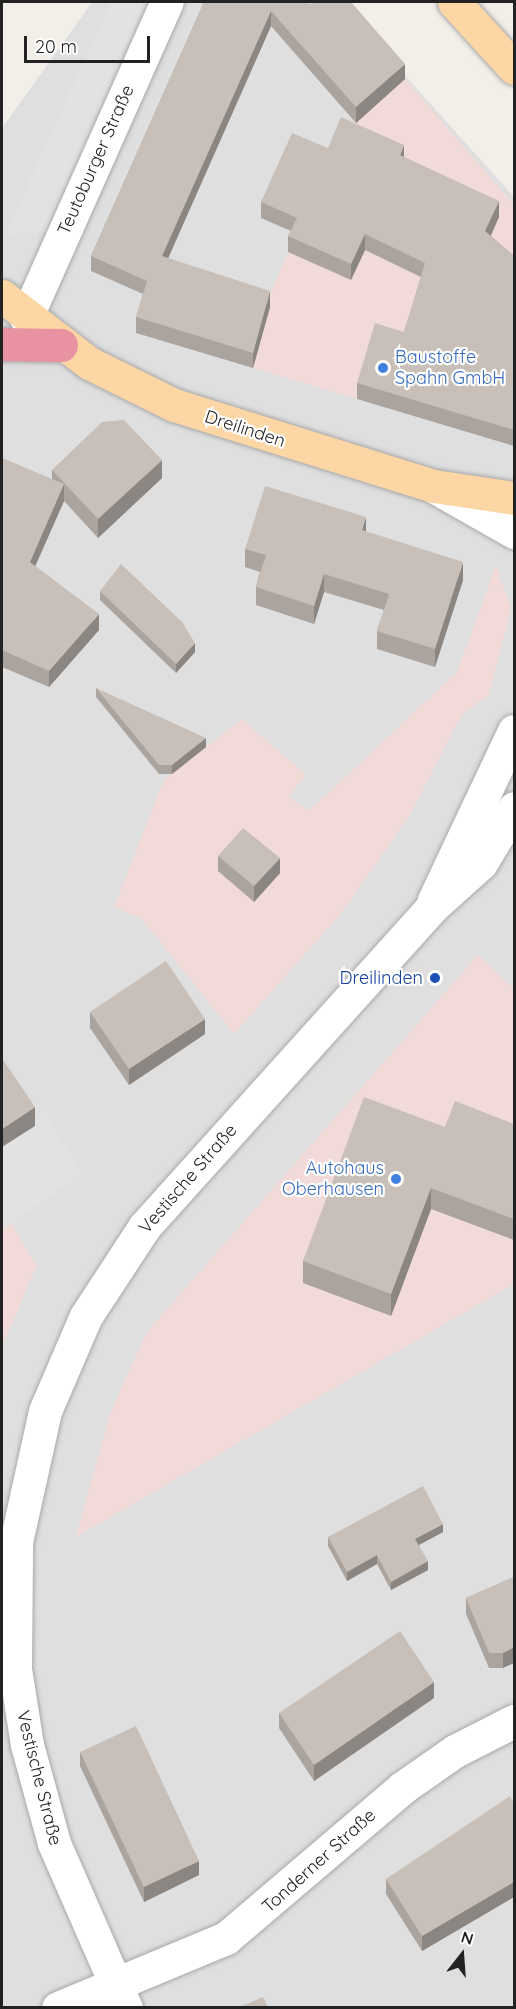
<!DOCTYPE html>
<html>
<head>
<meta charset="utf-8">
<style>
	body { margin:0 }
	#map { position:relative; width:516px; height:2009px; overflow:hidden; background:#f2efe9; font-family:Quicksand,sans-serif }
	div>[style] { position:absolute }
	.residential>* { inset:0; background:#e0dfdf }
	.commercial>* { inset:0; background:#f2dad9 }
	.parking>* { inset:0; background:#e2e2e2 }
	.roads { filter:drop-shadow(0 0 2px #a9a9a9) drop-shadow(0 0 2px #a9a9a9) }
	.minor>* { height:33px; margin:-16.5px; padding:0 16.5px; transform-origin:16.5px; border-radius:16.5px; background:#fff }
	.major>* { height:33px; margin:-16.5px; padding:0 16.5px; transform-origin:16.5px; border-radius:16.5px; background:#fcd6a4 }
	.highway>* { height:33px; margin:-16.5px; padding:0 16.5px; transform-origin:16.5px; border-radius:16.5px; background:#e892a2 }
	.wall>* { inset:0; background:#aba49e }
	.shaded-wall>* { inset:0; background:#8b8681 }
	.building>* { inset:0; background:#c7bfb8 }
	.dots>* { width:16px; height:16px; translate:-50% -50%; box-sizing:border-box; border:3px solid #fff; border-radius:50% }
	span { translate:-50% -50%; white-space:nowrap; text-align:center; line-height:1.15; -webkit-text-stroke:4.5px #fff; paint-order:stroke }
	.street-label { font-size:18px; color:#222 }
	.shop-label { font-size:18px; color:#366cbe }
	.left { translate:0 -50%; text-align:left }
	.right { translate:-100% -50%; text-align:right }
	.transit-label { font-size:18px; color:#164399 }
	.frame { position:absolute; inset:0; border:3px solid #222; pointer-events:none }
	.north { position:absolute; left:432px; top:1925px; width:60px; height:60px; -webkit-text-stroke:4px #fff; paint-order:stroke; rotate:17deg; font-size:16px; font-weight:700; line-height:24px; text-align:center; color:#222 }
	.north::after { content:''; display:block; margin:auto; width:21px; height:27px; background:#222; clip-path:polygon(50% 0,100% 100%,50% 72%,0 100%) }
	.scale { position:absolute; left:24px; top:36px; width:126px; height:27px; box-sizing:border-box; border:3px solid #222; border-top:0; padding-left:8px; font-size:18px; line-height:21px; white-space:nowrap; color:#222; -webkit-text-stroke:4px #fff; paint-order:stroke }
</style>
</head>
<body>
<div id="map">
	<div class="residential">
		<div style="clip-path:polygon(92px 2px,339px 2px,514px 197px,514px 2007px,2px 2008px,2px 128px)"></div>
	</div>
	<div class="commercial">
		<div style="clip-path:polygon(405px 79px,514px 205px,514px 359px,411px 415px,253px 368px,267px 301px,341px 133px)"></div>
		<div style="clip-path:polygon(496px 566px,511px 609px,489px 695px,462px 714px,411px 813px,344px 910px,234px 1034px,141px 918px,114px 907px,164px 780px,242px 719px,306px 775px,288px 796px,309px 811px,457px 672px)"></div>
		<div style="clip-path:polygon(478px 955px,514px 989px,514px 1284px,76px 1537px,110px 1414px,146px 1333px)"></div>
		<div style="clip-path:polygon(11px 1224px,37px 1265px,2px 1347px,2px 1230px)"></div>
	</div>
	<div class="parking">
		<div style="clip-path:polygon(111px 2px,167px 2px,64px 231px,6px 234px)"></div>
		<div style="clip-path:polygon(44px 1111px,81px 1173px,2px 1230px,2px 1147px)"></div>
	</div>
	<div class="roads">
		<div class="minor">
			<div style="left:26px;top:318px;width:346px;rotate:-66deg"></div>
			<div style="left:435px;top:487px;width:91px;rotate:29.7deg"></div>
			<div style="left:434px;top:900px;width:187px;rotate:-64.7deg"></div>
			<div style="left:58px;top:2008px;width:182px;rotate:-22.6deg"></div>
			<div style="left:226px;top:1938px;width:231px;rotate:-40.4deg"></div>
			<div style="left:402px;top:1788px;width:65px;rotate:-34.9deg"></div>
			<div style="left:455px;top:1751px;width:66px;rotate:-27deg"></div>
			<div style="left:126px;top:2008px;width:180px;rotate:-113.6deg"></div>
			<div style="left:54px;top:1843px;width:102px;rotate:-105.4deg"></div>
			<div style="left:27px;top:1745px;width:78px;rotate:-98.9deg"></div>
			<div style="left:15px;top:1668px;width:126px;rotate:-89.5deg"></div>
			<div style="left:16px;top:1542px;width:134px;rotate:-77.5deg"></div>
			<div style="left:45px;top:1411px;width:103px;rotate:-66.7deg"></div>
			<div style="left:86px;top:1316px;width:108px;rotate:-56.8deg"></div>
			<div style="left:145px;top:1226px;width:428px;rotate:-48deg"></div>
			<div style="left:431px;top:908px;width:67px;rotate:-42deg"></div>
			<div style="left:481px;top:863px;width:64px;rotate:-59deg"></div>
		</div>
		<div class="major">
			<div style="left:454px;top:2px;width:89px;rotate:47.7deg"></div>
			<div style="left:2px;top:296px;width:110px;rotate:37.6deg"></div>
			<div style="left:89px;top:363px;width:95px;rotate:26.3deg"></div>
			<div style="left:174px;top:405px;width:272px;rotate:17.3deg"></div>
			<div style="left:434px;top:486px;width:81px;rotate:8.5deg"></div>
		</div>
		<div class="highway">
			<div style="left:2px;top:344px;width:59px;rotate:1deg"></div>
		</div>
	</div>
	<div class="wall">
		<div style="clip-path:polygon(204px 2px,303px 2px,405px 79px,356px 123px,271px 26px,168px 258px,270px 307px,253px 368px,136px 333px,136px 317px,143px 294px,91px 271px,91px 256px)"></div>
		<div style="clip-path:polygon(328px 148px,404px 157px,499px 217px,491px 236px,514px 256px,514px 446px,357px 399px,357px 383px,404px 332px,421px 277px,365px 250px,351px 280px,288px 252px,288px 236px,291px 231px,261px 218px,261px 202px)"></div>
		<div style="clip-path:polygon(2px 458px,52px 480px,52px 470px,162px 478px,98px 538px,64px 501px,35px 566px,99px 630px,49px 687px,2px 667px)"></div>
		<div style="clip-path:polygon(366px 532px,463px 580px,435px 667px,377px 649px,377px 631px,384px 610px,324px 592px,314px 624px,256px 605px,256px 587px,260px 572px,245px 567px,245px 549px)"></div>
		<div style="clip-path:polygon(100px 591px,195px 652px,176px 673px,100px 600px)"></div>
		<div style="clip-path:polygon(96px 688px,206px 747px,172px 774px,159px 774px,96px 697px)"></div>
		<div style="clip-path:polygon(218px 856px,280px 873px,254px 902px,218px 871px)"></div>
		<div style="clip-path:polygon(90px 1012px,205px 1034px,129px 1085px,90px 1028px)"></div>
		<div style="clip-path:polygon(514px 1124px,514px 1240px,431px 1209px,391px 1316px,303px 1283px,303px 1261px,445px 1127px)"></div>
		<div style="clip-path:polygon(443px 1532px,419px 1545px,428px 1570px,391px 1590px,377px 1564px,347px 1581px,328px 1546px,328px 1537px)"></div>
		<div style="clip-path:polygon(514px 1577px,503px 1668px,489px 1668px,466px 1614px,466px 1598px)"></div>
		<div style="clip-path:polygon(434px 1698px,314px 1781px,279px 1728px,279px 1713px)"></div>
		<div style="clip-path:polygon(80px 1752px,199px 1875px,144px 1902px,80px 1766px)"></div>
		<div style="clip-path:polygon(514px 1804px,514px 1897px,422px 1951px,386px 1894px,386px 1879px)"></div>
	</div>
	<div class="shaded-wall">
		<div style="clip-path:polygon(271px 11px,271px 26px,162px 272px,162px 256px)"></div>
		<div style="clip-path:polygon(405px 64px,405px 79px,356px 123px,356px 107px)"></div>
		<div style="clip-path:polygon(404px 145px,404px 161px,400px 155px)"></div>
		<div style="clip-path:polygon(499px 201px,499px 217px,485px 247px,485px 231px)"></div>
		<div style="clip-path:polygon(365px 234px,365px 250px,351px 280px,351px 264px)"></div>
		<div style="clip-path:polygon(270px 291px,270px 307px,253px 368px,253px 353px)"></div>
		<div style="clip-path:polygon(162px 460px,162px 478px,98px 538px,98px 519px)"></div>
		<div style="clip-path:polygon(64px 484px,64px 501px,30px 578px,30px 562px)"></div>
		<div style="clip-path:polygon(366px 517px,366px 536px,362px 530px)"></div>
		<div style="clip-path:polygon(463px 562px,463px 580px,435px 667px,435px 649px)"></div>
		<div style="clip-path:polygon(324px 574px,324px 592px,314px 624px,314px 606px)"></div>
		<div style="clip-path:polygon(99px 614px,99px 630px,49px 687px,49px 671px)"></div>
		<div style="clip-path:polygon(195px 643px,195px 652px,176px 673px,176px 664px)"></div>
		<div style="clip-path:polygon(206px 738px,206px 747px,172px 774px,172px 765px)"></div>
		<div style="clip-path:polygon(280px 858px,280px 873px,254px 902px,254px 886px)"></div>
		<div style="clip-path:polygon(205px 1019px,205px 1034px,129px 1085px,129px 1069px)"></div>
		<div style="clip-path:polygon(35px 1107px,35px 1126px,2px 1147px,2px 1129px)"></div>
		<div style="clip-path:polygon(431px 1188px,431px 1209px,391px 1316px,391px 1294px)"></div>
		<div style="clip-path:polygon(443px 1524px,443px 1532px,415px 1547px,415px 1539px)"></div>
		<div style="clip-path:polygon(377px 1555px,377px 1564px,347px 1581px,347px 1572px)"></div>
		<div style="clip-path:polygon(428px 1561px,428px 1570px,391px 1590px,391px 1582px)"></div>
		<div style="clip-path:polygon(514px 1647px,514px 1663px,503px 1668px,503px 1653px)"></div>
		<div style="clip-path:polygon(434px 1682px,434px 1698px,314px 1781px,314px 1765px)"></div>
		<div style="clip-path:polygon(199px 1861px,199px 1875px,144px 1902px,144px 1887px)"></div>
		<div style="clip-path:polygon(514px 1882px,514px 1897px,422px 1951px,422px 1936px)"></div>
	</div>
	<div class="building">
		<div style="clip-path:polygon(204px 2px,303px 2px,310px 4px,313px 2px,351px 2px,405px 64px,356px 107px,271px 11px,162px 256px,270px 291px,253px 353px,136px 317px,147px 281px,91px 256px)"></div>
		<div style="clip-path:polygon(341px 117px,404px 145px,400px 155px,499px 201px,485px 231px,514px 256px,514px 430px,357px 383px,375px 323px,404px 332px,425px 263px,365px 234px,351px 264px,288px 236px,297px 218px,261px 202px,292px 133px,328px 148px)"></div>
		<div style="clip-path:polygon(124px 420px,162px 460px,98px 519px,52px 470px,102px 422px)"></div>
		<div style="clip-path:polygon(2px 458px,64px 484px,30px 562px,99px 614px,49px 671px,2px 650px)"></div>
		<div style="clip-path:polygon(265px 486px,366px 517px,362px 530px,463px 562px,435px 649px,377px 631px,389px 594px,324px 574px,314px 606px,256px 587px,266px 555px,245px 549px)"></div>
		<div style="clip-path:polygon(121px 564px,182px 622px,195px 643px,176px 664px,100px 591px)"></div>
		<div style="clip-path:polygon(96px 688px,206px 738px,172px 765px,159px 765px)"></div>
		<div style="clip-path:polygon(243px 828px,280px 858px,254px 886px,218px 856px)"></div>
		<div style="clip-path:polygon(166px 961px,205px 1019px,129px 1069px,90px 1012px)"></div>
		<div style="clip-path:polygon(2px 1058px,35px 1107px,2px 1129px)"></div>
		<div style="clip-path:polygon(364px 1097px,445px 1127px,455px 1101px,514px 1124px,514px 1219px,431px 1188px,391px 1294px,303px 1261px)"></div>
		<div style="clip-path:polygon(423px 1486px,443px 1524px,415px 1539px,428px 1561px,391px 1582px,377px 1555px,347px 1572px,328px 1537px)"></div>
		<div style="clip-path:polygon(514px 1577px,514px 1647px,503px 1653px,489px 1653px,466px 1598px)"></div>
		<div style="clip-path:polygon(400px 1631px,434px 1682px,314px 1765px,279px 1713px)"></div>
		<div style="clip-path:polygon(136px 1726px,199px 1861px,144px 1887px,80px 1752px)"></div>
		<div style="clip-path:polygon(510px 1796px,514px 1804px,514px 1882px,422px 1936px,386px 1879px)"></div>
		<div style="clip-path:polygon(263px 1997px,268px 2007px,240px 2007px)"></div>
	</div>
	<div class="dots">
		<div style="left:383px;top:368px;background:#3f7fe0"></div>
		<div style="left:435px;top:978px;background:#1a4fb4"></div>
		<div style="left:396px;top:1179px;background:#3f7fe0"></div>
	</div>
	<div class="street-label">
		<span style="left:96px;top:160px;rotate:-66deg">Teutoburger Straße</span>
		<span style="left:245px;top:429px;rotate:18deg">Dreilinden</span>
		<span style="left:188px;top:1179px;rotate:-49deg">Vestische Straße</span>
		<span style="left:39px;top:1778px;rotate:76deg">Vestische Straße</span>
		<span style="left:319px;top:1861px;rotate:-42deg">Tonderner Straße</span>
	</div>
	<div class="shop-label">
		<span class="left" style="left:395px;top:368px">Baustoffe<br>Spahn GmbH</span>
		<span class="right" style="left:384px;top:1179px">Autohaus<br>Oberhausen</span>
	</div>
	<div class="transit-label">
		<span class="right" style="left:423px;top:978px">Dreilinden</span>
	</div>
	<div class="frame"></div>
	<div class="north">N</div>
	<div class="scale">20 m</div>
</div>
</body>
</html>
